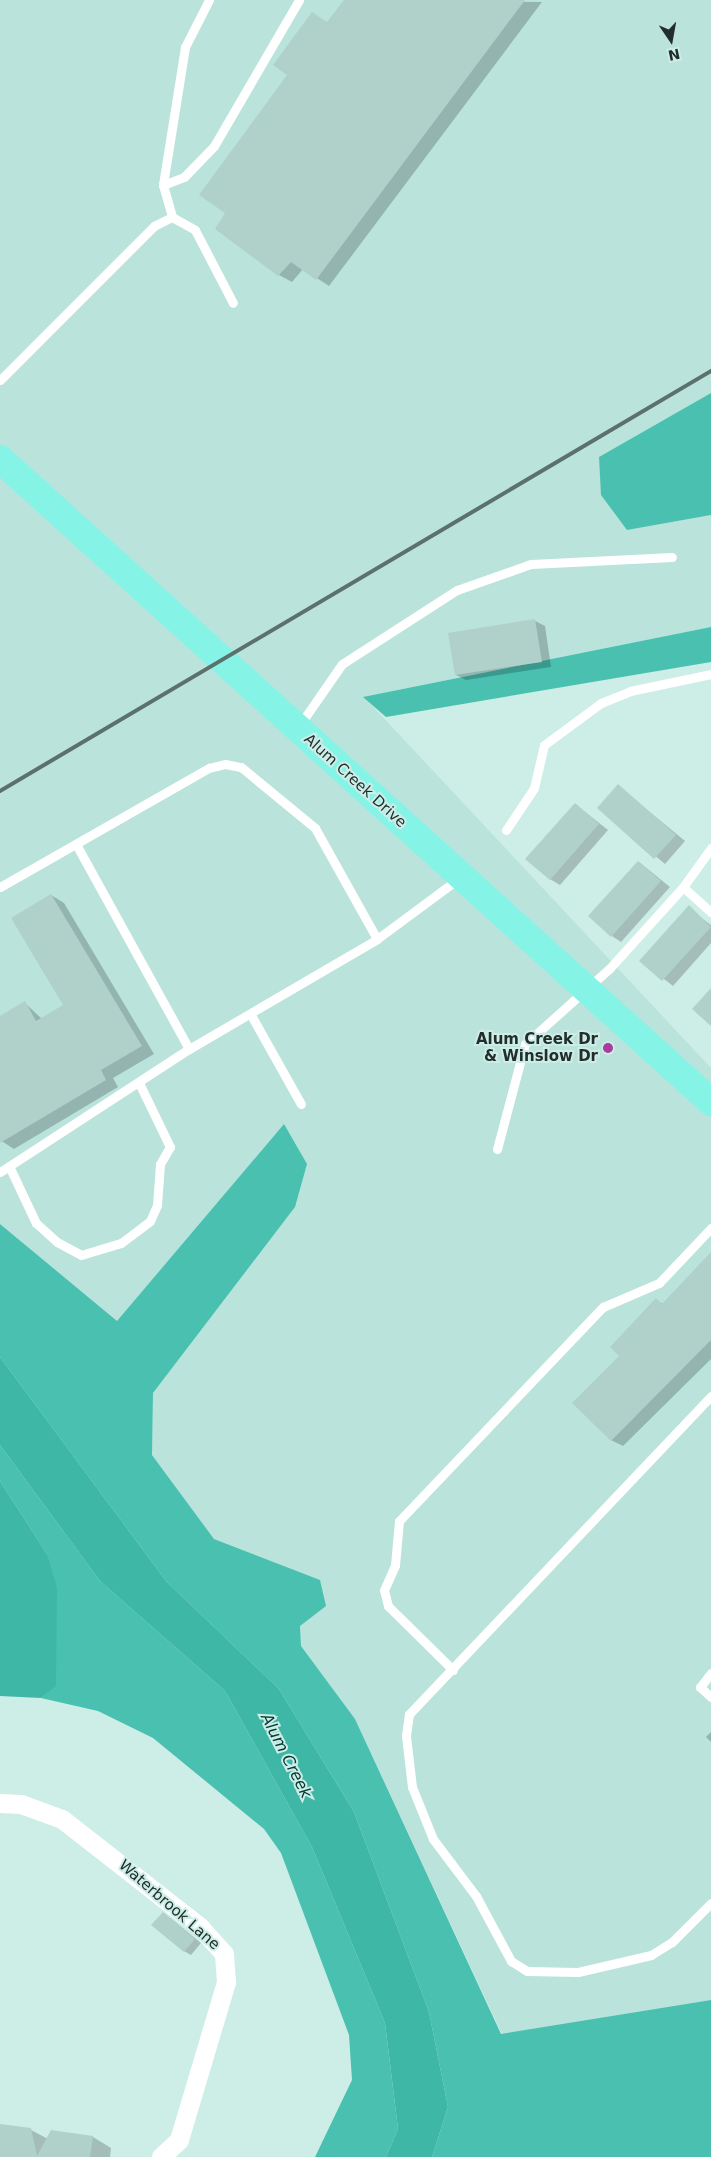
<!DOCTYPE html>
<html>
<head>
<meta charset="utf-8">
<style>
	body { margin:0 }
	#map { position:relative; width:711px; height:2157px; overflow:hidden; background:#cdede7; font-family:"DejaVu Sans",sans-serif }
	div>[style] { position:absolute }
	.built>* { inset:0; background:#bae3db }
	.forest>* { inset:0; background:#49c0b0 }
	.water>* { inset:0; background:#3eb7a7 }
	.shadow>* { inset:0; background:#0003 }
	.building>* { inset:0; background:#b0d0ca }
	.service>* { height:9px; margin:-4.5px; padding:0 4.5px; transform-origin:4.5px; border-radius:4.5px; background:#fff }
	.minor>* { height:19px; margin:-9.5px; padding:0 9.5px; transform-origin:9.5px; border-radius:9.5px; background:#fff }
	.primary>* { height:28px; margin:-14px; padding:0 14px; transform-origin:14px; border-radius:14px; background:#85f4e6 }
	.rail>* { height:4px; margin:-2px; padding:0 2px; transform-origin:2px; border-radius:2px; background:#5c706c }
	.dots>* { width:14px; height:14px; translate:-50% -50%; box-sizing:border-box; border:2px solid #cdede7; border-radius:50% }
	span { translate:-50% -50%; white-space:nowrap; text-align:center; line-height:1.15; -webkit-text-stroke:4px #cdede7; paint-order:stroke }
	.street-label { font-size:15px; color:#212e2b }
	.poi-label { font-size:15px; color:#212e2b; font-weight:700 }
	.right { translate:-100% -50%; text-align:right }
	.water-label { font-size:16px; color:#003730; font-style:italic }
	.north { position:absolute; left:646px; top:15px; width:50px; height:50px; -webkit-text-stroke:4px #cdede7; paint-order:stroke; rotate:168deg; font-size:14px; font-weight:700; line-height:20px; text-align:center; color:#212e2b }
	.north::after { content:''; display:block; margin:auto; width:18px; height:22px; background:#212e2b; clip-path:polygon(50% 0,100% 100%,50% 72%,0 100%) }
</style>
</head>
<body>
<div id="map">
	<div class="built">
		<div style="clip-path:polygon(0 0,711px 0,711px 393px,599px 457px,627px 530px,711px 515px,711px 627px,364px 697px,711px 1068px,711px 2000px,502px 2034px,355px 1719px,301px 1646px,300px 1626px,320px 1580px,214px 1539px,152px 1455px,153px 1393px,295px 1207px,283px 1125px,117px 1321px,0 1224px)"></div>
	</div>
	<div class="forest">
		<div style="clip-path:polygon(711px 393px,711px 515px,627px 530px,601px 495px,599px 457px)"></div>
		<div style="clip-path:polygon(711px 627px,711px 662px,386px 717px,363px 697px)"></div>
		<div style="clip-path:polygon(284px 1124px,307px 1164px,295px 1207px,153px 1393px,152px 1455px,214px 1539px,320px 1580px,326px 1606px,300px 1626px,301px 1646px,355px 1719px,501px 2034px,711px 2000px,711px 2157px,432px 2157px,448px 2107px,429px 2012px,354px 1812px,279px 1689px,166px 1581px,0 1357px,0 1224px,117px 1321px)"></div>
		<div style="clip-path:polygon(0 1445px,100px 1581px,225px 1691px,312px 1847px,385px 2023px,398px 2129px,386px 2157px,315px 2157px,352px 2080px,349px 2035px,281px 1853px,264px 1829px,153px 1738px,98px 1711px,41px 1698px,56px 1685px,47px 1554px,0 1481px)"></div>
	</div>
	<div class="water">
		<div style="clip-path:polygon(0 1357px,166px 1581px,279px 1689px,354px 1812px,429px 2012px,448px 2107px,432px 2157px,386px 2157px,398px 2129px,385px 2023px,312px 1847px,225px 1691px,100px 1581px,0 1445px)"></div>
		<div style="clip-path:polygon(0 1481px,47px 1554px,57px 1588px,56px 1686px,41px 1698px,0 1696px)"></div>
	</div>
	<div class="shadow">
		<div style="clip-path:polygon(346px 0,542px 2px,329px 286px,303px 269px,292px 282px,279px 275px,328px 23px)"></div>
		<div style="clip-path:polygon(535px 621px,545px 626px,551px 667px,466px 680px,456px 675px)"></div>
		<div style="clip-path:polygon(618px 786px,685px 841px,665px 864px,598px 808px)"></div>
		<div style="clip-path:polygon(575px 804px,608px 830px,560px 885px,550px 879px)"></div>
		<div style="clip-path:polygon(639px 862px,670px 887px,621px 942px,612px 936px)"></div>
		<div style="clip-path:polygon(51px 895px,64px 903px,154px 1054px,113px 1078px,118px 1087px,14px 1149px,0 1140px,0 1017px,25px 1003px,42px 1019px,65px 1006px)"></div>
		<div style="clip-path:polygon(688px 908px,711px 925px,711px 943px,673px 986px,641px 961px)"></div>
		<div style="clip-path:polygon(711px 1255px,711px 1359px,623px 1446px,611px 1440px,621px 1356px,656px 1300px,663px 1304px)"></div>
		<div style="clip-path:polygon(711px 1732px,711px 1742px,706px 1737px)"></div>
		<div style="clip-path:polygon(169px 1917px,201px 1943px,191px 1955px,184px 1951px)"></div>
		<div style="clip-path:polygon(0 2125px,31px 2130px,48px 2139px,52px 2131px,93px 2137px,111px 2148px,110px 2157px,0 2157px)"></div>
	</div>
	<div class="building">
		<div style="clip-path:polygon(344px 0,525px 0,316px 280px,291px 262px,278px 276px,215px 229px,225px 213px,199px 195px,287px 75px,273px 65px,312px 12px,327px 22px)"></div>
		<div style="clip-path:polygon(535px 619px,542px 662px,455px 675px,448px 633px)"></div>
		<div style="clip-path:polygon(618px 784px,676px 835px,654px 859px,597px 808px)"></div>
		<div style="clip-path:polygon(575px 803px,599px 824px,550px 880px,525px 859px)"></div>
		<div style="clip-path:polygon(638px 861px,661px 881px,611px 937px,588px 916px)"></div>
		<div style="clip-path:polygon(51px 894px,142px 1046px,101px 1070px,106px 1080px,0 1143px,0 1016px,25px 1001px,36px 1021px,63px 1005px,11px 918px)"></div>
		<div style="clip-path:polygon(689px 905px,711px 927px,662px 981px,639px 961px)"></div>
		<div style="clip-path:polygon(711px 988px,711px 1026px,692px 1009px)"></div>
		<div style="clip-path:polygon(711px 1252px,711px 1340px,611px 1441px,572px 1403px,619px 1356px,610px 1347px,656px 1298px,662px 1304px)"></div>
		<div style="clip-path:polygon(163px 1912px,195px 1939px,184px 1952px,151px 1925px)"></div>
		<div style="clip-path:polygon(0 2124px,31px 2128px,37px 2156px,51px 2130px,93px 2136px,90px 2157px,0 2157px)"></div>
	</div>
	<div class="service">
		<div style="left:209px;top:0;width:53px;rotate:117.1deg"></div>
		<div style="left:185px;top:47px;width:140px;rotate:99.1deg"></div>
		<div style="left:163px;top:185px;width:33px;rotate:74deg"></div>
		<div style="left:172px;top:217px;width:26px;rotate:29deg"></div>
		<div style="left:195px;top:230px;width:82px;rotate:62.5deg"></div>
		<div style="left:163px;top:185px;width:22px;rotate:-21deg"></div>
		<div style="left:184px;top:177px;width:43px;rotate:-45.9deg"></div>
		<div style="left:214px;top:146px;width:169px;rotate:-59.8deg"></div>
		<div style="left:0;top:380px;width:218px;rotate:-45deg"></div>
		<div style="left:154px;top:226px;width:20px;rotate:-27deg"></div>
		<div style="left:299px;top:726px;width:75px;rotate:-55.3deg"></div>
		<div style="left:342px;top:664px;width:137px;rotate:-32.8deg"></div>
		<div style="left:457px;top:590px;width:78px;rotate:-19.4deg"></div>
		<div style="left:531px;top:564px;width:141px;rotate:-2.8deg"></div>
		<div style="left:506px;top:830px;width:50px;rotate:-56.3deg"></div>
		<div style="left:534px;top:788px;width:44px;rotate:-76.9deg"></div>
		<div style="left:544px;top:745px;width:71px;rotate:-36.4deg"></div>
		<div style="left:601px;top:703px;width:31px;rotate:-22deg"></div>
		<div style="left:630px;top:691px;width:83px;rotate:-11.9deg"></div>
		<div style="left:77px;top:846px;width:232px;rotate:61.1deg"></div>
		<div style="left:0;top:887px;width:241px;rotate:-29.7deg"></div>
		<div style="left:209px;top:768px;width:16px;rotate:-14deg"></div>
		<div style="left:225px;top:764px;width:16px;rotate:11deg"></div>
		<div style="left:241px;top:767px;width:96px;rotate:39.5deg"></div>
		<div style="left:315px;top:828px;width:127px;rotate:60.8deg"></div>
		<div style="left:683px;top:887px;width:38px;rotate:42deg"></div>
		<div style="left:251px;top:1015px;width:102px;rotate:60.7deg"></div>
		<div style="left:497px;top:1149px;width:109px;rotate:-75.1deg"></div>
		<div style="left:525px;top:1044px;width:113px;rotate:-41.8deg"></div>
		<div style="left:609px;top:969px;width:110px;rotate:-47.9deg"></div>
		<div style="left:683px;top:887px;width:48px;rotate:-54.3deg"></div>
		<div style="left:9px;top:1166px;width:63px;rotate:64.7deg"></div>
		<div style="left:36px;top:1223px;width:28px;rotate:42deg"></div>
		<div style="left:57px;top:1242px;width:27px;rotate:28deg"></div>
		<div style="left:81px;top:1255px;width:42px;rotate:-16.7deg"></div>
		<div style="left:121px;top:1243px;width:36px;rotate:-37deg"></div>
		<div style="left:150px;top:1221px;width:17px;rotate:-66deg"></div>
		<div style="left:157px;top:1205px;width:41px;rotate:-85.8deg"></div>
		<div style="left:160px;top:1164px;width:20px;rotate:-60deg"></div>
		<div style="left:170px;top:1147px;width:71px;rotate:-115.8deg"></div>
		<div style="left:0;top:1172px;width:225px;rotate:-33.1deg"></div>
		<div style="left:189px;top:1049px;width:218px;rotate:-30.3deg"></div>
		<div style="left:377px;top:939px;width:101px;rotate:-36.5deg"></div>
		<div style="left:711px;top:1396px;width:439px;rotate:133.5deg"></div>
		<div style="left:409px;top:1714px;width:22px;rotate:98deg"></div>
		<div style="left:406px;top:1736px;width:51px;rotate:83.3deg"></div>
		<div style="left:412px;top:1787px;width:56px;rotate:68deg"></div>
		<div style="left:433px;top:1839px;width:71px;rotate:53deg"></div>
		<div style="left:476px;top:1896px;width:74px;rotate:61.7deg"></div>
		<div style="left:511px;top:1961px;width:19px;rotate:32deg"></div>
		<div style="left:527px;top:1971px;width:51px;rotate:1.1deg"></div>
		<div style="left:578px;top:1972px;width:75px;rotate:-13.1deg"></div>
		<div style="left:651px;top:1955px;width:25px;rotate:-32deg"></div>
		<div style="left:672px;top:1942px;width:55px;rotate:-45deg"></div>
		<div style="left:453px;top:1670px;width:91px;rotate:-135.4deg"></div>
		<div style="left:388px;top:1606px;width:16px;rotate:-104deg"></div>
		<div style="left:384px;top:1590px;width:27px;rotate:-66deg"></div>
		<div style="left:395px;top:1565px;width:44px;rotate:-84.8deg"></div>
		<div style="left:399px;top:1521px;width:296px;rotate:-46.4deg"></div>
		<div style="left:603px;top:1307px;width:61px;rotate:-23.2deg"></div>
		<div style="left:659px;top:1283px;width:76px;rotate:-46.6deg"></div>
		<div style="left:711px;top:1673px;width:18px;rotate:128deg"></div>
		<div style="left:700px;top:1687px;width:15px;rotate:42deg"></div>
	</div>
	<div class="minor">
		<div style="left:0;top:1803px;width:21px;rotate:3deg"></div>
		<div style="left:21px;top:1804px;width:44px;rotate:20.1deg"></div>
		<div style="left:62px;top:1819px;width:175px;rotate:38deg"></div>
		<div style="left:200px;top:1927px;width:36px;rotate:48deg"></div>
		<div style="left:224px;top:1954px;width:28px;rotate:86deg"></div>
		<div style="left:226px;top:1982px;width:165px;rotate:106.6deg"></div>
		<div style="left:179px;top:2140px;width:25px;rotate:137deg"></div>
	</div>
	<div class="primary">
		<div style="left:0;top:459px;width:959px;rotate:42.12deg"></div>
	</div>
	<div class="rail">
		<div style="left:0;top:791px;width:826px;rotate:-30.57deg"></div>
	</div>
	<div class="dots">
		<div style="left:608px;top:1048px;background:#a93d9d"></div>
	</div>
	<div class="street-label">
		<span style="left:355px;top:781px;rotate:42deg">Alum Creek Drive</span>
		<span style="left:169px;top:1905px;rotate:41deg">Waterbrook Lane</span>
	</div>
	<div class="poi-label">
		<span class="right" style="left:598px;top:1048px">Alum Creek Dr<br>&amp; Winslow Dr</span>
	</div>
	<div class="water-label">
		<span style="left:286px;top:1756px;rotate:63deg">Alum Creek</span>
	</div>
	<div class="north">N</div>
</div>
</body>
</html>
